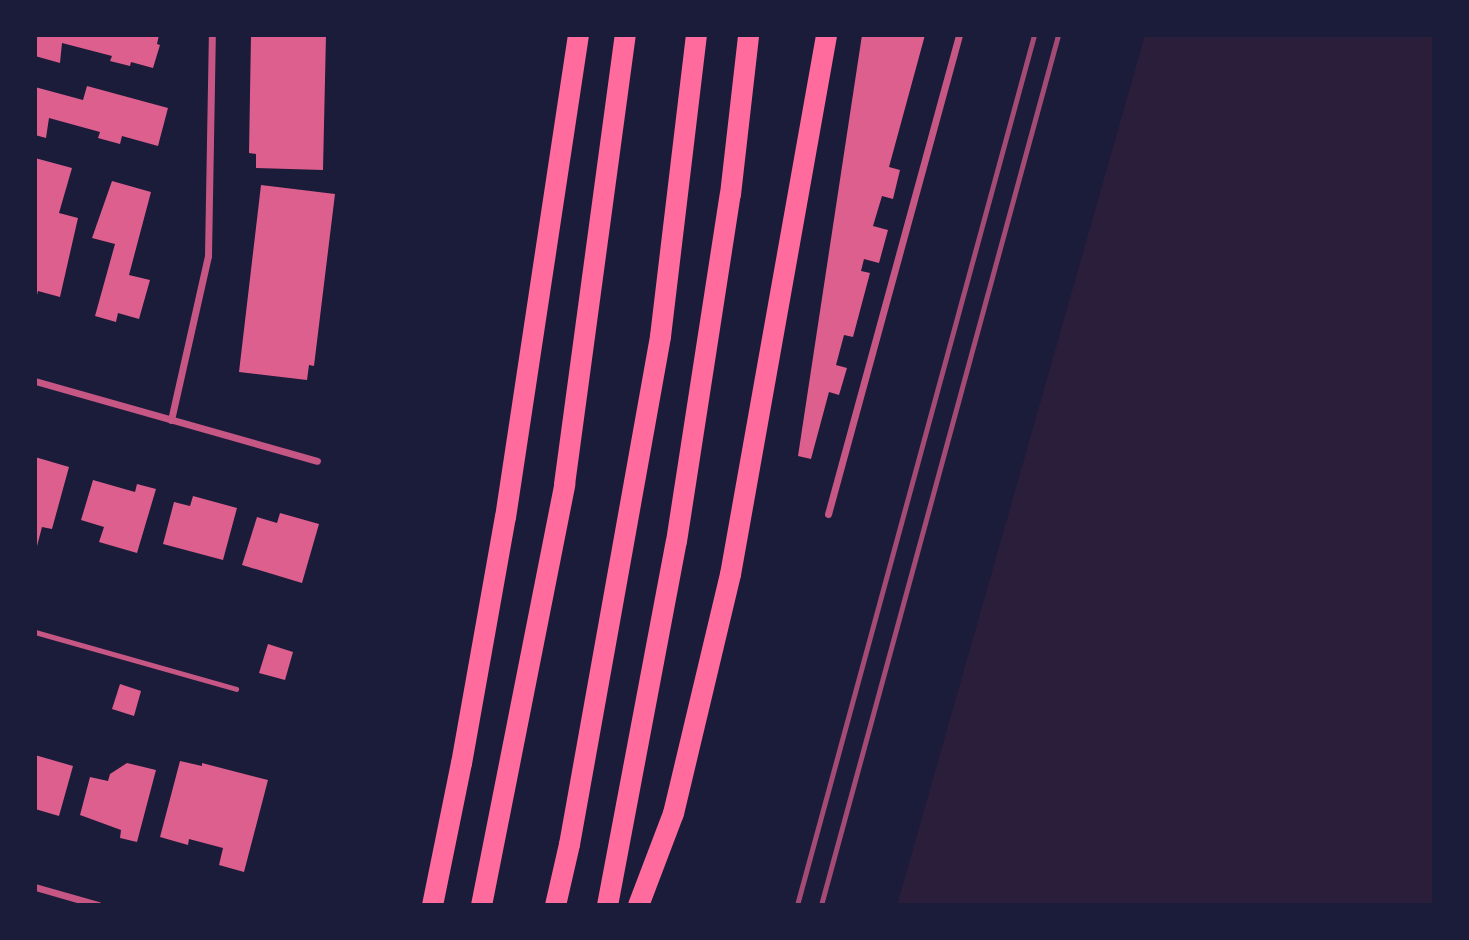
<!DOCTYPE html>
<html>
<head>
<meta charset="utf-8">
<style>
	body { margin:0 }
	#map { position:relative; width:1469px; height:940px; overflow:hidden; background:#1b1b3a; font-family:Ubuntu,sans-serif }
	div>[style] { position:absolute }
	.green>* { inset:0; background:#2a1e3b }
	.building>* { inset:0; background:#dd5f8e }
	.service>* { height:5px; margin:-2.5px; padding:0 2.5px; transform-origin:2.5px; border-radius:2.5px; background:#c65784 }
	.minor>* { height:7px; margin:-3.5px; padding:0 3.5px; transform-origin:3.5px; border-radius:3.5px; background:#c65784 }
	.motorway>* { height:21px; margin:-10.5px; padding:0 10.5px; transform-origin:10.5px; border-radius:10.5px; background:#ff6b9d }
	.rail>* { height:5px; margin:-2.5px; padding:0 2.5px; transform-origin:2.5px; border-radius:2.5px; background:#a44b75 }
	span { translate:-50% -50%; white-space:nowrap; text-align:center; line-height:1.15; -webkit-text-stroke:7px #1b1b3a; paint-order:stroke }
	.frame { position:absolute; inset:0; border:37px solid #1b1b3a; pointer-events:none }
</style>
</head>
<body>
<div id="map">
	<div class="green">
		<div style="clip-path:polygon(1145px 35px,1434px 35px,1434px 905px,897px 905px)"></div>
	</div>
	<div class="building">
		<div style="clip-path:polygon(35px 35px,159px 35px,157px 44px,160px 45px,153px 68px,131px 62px,130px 66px,110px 61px,112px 56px,62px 43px,60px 63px,35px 56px)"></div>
		<div style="clip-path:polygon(251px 35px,326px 35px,323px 170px,256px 168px,256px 154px,249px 153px)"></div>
		<div style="clip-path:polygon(862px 35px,925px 35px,889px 167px,900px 170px,893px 199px,882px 196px,873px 226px,888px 230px,879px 263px,864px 259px,861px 271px,870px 273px,853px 337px,844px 335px,836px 365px,847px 368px,839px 395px,829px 392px,811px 459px,798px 456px)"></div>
		<div style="clip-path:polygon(87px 86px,168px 108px,158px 146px,122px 136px,120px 144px,98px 138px,100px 132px,49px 118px,46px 138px,35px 135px,35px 87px,83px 100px)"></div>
		<div style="clip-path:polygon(35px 158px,72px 168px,59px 213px,78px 218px,60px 297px,38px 291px,36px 299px)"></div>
		<div style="clip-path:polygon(112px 181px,151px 192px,129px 275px,150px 280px,139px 319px,118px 313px,116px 322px,95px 316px,115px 244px,92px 238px)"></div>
		<div style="clip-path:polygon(261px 185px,335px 194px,314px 366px,309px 365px,307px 380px,239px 372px)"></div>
		<div style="clip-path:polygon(35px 457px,69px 467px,52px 529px,42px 527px,36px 550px)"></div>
		<div style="clip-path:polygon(93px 480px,135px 492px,137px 484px,156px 489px,137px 553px,99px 542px,104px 527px,81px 520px)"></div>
		<div style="clip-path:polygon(193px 496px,237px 508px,223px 560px,163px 544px,174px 502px,190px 506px)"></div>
		<div style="clip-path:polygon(280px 513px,319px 524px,302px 583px,242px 565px,257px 517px,277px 523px)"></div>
		<div style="clip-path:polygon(268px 644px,293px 652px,285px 680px,259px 673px)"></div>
		<div style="clip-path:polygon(120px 684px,141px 691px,134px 716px,112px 709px)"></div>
		<div style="clip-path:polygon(35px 755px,73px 766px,59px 816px,35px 809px)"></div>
		<div style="clip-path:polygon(180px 761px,202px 766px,202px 763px,268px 780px,244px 872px,219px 865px,223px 848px,189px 839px,188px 845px,160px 837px)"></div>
		<div style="clip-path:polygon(127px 763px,156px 770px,137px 842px,120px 838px,121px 830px,80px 815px,90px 777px,108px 781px,110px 774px)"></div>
	</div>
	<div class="service">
		<div style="left:35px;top:632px;width:209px;rotate:15.8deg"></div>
	</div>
	<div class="minor">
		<div style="left:35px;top:381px;width:293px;rotate:15.8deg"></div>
		<div style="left:171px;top:420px;width:168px;rotate:-77.3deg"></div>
		<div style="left:208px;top:256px;width:221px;rotate:-89deg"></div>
		<div style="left:828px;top:514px;width:497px;rotate:-74.7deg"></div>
		<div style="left:35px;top:887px;width:66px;rotate:15.9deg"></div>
	</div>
	<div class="motorway">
		<div style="left:432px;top:905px;width:145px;rotate:-78.5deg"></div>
		<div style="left:461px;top:763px;width:250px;rotate:-79.9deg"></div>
		<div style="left:505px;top:517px;width:487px;rotate:-81.4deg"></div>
		<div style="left:481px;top:905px;width:429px;rotate:-78.8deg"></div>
		<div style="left:564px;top:484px;width:453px;rotate:-82.3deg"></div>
		<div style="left:555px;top:905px;width:63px;rotate:-77.1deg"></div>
		<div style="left:569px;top:844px;width:516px;rotate:-79.84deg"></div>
		<div style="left:660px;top:336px;width:303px;rotate:-83.2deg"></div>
		<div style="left:607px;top:905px;width:370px;rotate:-79.3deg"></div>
		<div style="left:676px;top:541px;width:351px;rotate:-81.2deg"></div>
		<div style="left:730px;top:194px;width:160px;rotate:-83.5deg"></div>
		<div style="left:638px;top:905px;width:98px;rotate:-69.2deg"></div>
		<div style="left:673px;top:813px;width:246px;rotate:-76.6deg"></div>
		<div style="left:730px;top:574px;width:547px;rotate:-79.9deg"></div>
	</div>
	<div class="rail">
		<div style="left:797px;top:905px;width:902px;rotate:-74.76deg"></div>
		<div style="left:821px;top:905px;width:902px;rotate:-74.76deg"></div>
	</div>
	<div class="frame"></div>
</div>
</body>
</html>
